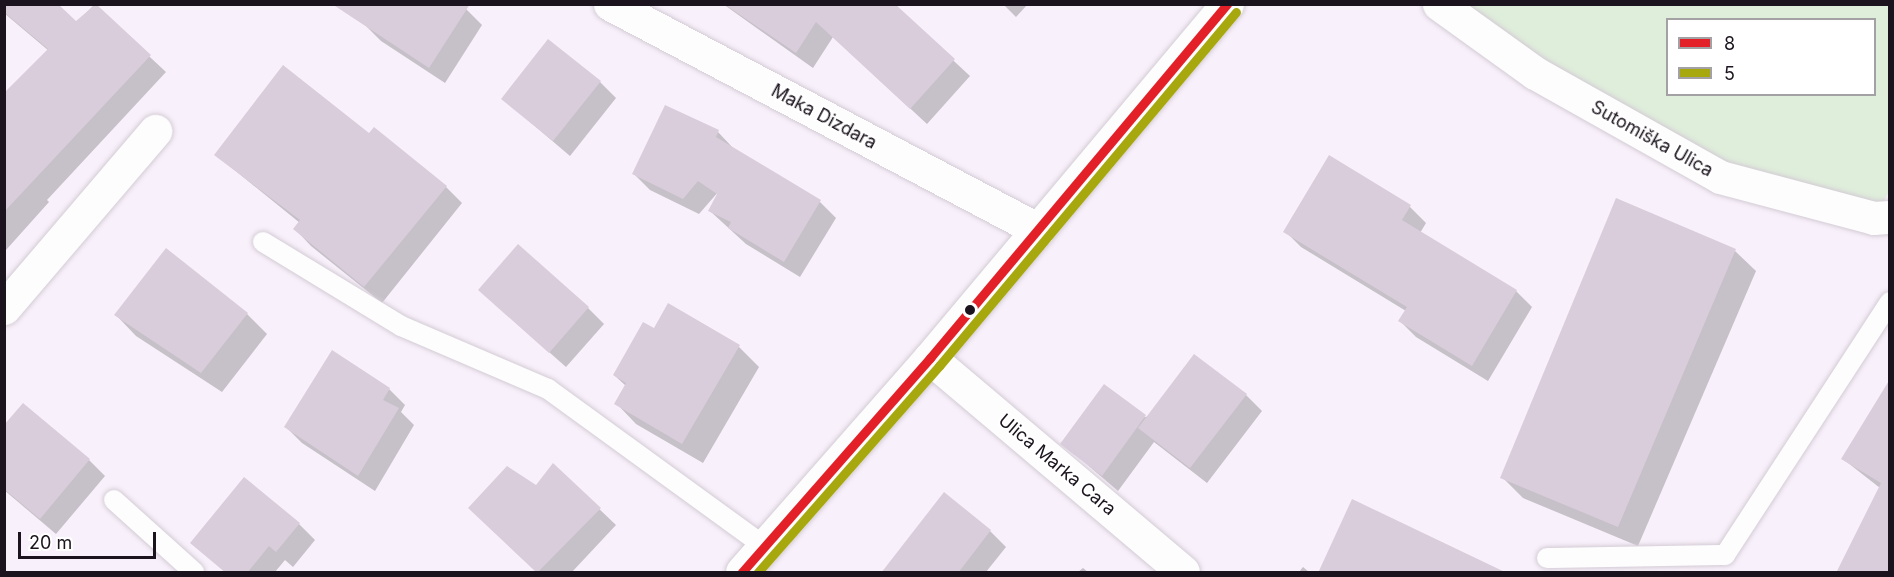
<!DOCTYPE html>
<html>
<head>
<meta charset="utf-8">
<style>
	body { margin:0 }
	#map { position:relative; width:1894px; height:577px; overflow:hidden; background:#f8f0fa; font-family:Inter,sans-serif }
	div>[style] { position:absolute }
	.green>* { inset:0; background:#dfeddb }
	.shadow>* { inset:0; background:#0003 }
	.building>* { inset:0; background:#d9cddc }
	.roads { filter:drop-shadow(0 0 2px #d3cbd5) drop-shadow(0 0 2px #d3cbd5) }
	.service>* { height:20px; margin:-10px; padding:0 10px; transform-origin:10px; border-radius:10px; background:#fefdfe }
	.minor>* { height:33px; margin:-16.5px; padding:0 16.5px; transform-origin:16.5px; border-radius:16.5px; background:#fefdfe }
	.tertiary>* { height:33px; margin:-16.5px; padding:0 16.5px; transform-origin:16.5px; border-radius:16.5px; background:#fefdfe }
	.bus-1>* { height:9px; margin:-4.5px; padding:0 4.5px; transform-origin:4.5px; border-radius:4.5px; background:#e32028 }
	.bus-2>* { height:9px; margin:-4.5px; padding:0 4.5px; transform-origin:4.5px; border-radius:4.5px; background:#a7a80e }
	.dots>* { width:16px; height:16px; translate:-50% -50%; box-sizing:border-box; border:3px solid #fff; border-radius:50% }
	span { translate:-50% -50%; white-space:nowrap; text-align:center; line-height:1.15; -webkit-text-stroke:4.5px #fff; paint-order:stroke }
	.street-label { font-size:18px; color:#1b131d }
	.frame { position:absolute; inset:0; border:6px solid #1b131d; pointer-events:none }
	.legend { position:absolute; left:1666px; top:18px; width:210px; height:78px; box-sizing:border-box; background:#fff; border:2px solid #a4a1a5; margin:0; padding:8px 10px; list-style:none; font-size:18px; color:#1b131d }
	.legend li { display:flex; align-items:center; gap:12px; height:30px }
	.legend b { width:30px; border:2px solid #a4a1a5 }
	.scale { position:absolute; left:18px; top:532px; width:138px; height:27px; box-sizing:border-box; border:3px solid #1b131d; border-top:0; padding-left:8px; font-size:18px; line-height:21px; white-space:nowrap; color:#1b131d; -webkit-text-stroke:4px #fff; paint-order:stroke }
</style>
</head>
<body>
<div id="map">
	<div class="green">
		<div style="clip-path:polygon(evenodd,1439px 5px,1889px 5px,1889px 192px,1874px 218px,1720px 177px,1439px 5px,1668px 20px,1874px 20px,1874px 94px,1668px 94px,1668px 20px)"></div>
	</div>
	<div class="shadow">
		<div style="clip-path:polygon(4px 4px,76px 23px,94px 5px,166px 72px,47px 200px,49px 202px,6px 250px,4px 95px,49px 51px,4px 13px)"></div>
		<div style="clip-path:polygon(723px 4px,849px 4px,901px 12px,970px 76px,927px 124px,833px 37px,813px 68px)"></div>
		<div style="clip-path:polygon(1003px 4px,1028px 4px,1016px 17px)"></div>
		<div style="clip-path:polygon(466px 9px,482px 25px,445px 83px,381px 41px,365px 25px)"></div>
		<div style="clip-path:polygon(600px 82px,616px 98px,570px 156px,503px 99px)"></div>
		<div style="clip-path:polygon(718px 132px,734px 149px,820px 202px,836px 218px,800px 277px,746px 244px,710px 211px,719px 191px,699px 214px,650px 190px,634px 174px)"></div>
		<div style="clip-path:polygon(369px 135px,446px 187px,462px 203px,382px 303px,311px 246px,295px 229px,300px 223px,216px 155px)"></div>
		<div style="clip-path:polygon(1329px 158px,1410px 207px,1426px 223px,1420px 233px,1516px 291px,1532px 307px,1488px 381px,1416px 337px,1400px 321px,1406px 311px,1301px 247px,1285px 231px)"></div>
		<div style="clip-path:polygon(1735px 251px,1756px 271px,1638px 546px,1523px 498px,1502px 477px)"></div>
		<div style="clip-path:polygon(496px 305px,588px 308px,604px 324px,566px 367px)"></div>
		<div style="clip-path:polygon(247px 314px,267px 334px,222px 392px,136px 336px,116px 315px)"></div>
		<div style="clip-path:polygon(655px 330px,739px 347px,759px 367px,703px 463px,636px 424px,616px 403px,626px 386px,614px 375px)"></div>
		<div style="clip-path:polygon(389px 389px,405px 405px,401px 412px,414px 425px,375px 491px,302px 443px,286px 427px)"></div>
		<div style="clip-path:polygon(1246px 395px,1262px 411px,1207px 483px,1154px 442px,1118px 491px,1062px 443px,1145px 417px)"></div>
		<div style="clip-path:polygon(1890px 410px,1890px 572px,1880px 488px,1843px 459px)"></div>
		<div style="clip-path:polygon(4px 427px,89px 460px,105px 476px,56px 534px,4px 490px)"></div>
		<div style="clip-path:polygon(553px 465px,616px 525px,572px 572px,538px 572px,486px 524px,537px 487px)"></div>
		<div style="clip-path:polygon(299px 524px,315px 540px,293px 567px,285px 560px,275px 572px,225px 572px,192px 543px)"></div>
		<div style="clip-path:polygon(990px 531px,1006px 547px,986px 572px,894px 572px)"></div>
		<div style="clip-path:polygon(1303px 567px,1309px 572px,1299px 572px)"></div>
		<div style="clip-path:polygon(1083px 568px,1088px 572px,1078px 572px)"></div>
	</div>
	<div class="building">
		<div style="clip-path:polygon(4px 4px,58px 4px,76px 21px,96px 4px,151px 55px,4px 212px,4px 93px,48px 49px,4px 12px)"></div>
		<div style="clip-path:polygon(332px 4px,470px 4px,429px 68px)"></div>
		<div style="clip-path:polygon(724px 4px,895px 4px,955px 59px,910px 109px,816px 22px,796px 53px)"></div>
		<div style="clip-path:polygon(548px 39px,601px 81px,553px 141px,501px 99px)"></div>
		<div style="clip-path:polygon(283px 65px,369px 133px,374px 127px,447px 186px,364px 287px,293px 229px,300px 220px,214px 155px)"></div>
		<div style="clip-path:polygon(665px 105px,719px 130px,716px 137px,821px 200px,784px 262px,728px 228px,731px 222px,708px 211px,717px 194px,698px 181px,683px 199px,632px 174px)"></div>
		<div style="clip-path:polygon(1329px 155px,1411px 205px,1402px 220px,1517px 290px,1472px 366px,1398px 321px,1407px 307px,1283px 232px)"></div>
		<div style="clip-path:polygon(1616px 198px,1736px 249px,1618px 527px,1500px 478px)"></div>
		<div style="clip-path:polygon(518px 244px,589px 307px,549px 353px,478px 290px)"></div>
		<div style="clip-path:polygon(166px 248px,248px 313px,201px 373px,114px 315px)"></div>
		<div style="clip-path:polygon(668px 303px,740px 345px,682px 444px,614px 404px,626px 383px,613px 375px,643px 322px,654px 328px)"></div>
		<div style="clip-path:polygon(332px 350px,390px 388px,383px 400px,399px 408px,358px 476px,284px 427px)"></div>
		<div style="clip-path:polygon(1194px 354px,1247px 394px,1190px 468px,1138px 428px)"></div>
		<div style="clip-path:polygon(1890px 379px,1890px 573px,1836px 573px,1881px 483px,1841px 459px)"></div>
		<div style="clip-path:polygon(1104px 384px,1146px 415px,1102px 476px,1060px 444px)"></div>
		<div style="clip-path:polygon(23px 403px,90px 459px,40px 519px,4px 489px,4px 425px)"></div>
		<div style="clip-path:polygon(553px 463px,601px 508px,537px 573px,468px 508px,507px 466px,536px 485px)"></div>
		<div style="clip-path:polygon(244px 477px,300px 523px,276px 552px,269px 546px,247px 573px,226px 573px,190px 543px)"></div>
		<div style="clip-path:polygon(944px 492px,991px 530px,958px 573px,881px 573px)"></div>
		<div style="clip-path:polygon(1352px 499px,1507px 573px,1318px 573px)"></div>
	</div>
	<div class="roads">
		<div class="service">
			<div style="left:263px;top:242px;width:162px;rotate:31.3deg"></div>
			<div style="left:401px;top:326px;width:160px;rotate:23.2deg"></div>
			<div style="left:548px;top:389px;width:267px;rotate:36deg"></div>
			<div style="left:114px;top:500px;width:108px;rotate:42deg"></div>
			<div style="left:1547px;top:558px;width:178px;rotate:-1deg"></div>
			<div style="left:1725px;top:555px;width:302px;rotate:-56.9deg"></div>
		</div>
		<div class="minor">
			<div style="left:610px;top:4px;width:484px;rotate:27.8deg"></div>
			<div style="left:1439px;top:4px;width:118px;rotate:35.7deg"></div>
			<div style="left:1535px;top:73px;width:212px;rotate:29.3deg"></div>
			<div style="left:1720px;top:177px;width:159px;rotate:14.9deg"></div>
			<div style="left:1874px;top:218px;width:16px;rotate:-4deg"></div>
			<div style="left:4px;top:308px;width:233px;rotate:-49.5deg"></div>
			<div style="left:930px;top:358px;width:331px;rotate:40.2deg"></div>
		</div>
		<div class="tertiary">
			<div style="left:742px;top:572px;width:285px;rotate:-48.7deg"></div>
			<div style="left:930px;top:358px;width:462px;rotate:-50deg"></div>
		</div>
	</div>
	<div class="bus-1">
		<div style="left:742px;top:572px;width:285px;rotate:-48.7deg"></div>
		<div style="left:930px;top:358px;width:462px;rotate:-50deg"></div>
	</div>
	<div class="bus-2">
		<div style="left:758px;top:572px;width:274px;rotate:-48.7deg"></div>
		<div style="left:939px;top:366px;width:462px;rotate:-50deg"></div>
	</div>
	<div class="dots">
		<div style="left:970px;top:310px;background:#1b131d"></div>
	</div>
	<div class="street-label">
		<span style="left:824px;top:117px;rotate:28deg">Maka Dizdara</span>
		<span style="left:1652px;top:139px;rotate:29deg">Sutomiška Ulica</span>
		<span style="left:1057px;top:465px;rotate:40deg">Ulica Marka Cara</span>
	</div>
	<div class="frame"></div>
	<ul class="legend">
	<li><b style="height:8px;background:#e32028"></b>8</li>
	<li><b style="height:8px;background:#a7a80e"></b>5</li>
	</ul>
	<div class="scale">20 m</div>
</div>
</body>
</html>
